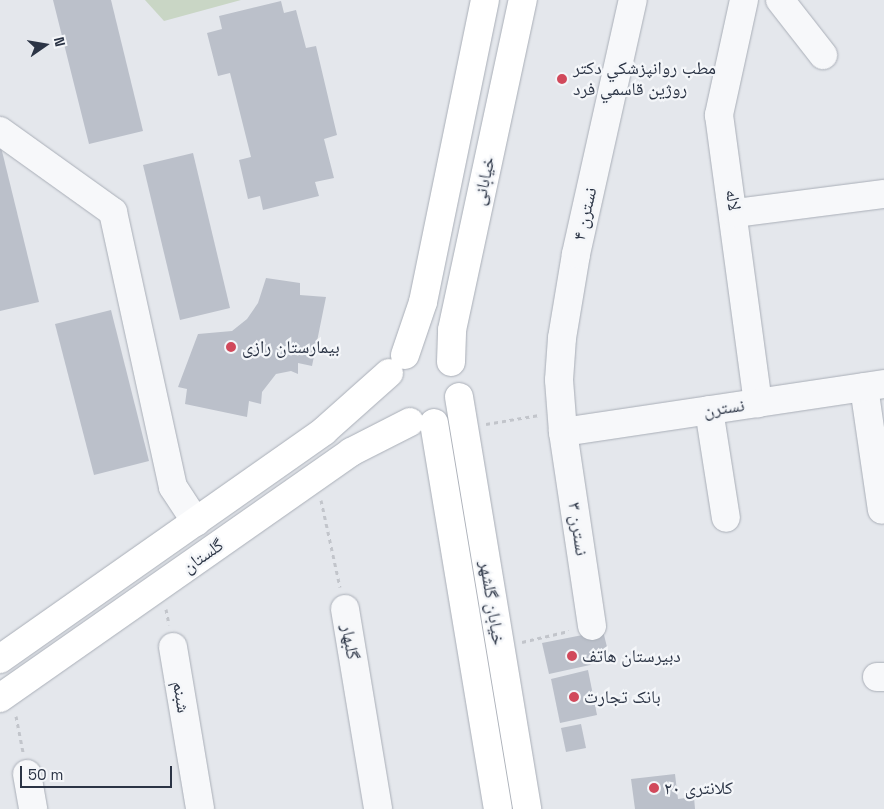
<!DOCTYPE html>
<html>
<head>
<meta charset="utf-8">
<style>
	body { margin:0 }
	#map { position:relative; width:884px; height:809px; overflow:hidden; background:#e4e7ec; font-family:"Space Grotesk","Noto Naskh Arabic",sans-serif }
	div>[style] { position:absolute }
	.green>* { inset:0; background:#c9d6c5 }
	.building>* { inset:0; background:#bbc0ca }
	.path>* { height:3px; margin-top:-1.5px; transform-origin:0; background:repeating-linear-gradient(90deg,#c2c5cb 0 4px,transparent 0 8px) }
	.roads { filter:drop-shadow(0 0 1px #a9aeb7) drop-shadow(0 0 1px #a9aeb7) }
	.minor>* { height:28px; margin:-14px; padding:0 14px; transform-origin:14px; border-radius:14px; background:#f7f8fa }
	.major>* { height:28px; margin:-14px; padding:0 14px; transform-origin:14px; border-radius:14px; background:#fff }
	.dots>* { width:14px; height:14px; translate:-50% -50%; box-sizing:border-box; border:2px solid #f4f6f9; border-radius:50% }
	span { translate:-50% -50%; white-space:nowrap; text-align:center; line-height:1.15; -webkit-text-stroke:4.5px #f4f6f9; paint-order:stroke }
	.poi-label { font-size:18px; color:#2b3445 }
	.left { translate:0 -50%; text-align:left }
	.street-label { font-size:18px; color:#2b3445 }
	.north { position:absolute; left:20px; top:20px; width:50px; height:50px; -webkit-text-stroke:4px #f4f6f9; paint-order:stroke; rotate:77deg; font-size:14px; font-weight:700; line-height:20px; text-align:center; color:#2b3445 }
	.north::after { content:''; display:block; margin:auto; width:18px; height:22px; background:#2b3445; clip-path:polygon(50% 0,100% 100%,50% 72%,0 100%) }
	.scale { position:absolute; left:20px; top:766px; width:152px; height:22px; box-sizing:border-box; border:2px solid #2b3445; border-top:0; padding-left:6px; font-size:15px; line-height:18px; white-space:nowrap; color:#2b3445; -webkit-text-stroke:4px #f4f6f9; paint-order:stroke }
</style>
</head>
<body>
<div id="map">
	<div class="green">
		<div style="clip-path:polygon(145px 0,241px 0,164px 21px)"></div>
	</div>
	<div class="building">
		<div style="clip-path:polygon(53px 0,111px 0,143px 131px,89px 144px)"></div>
		<div style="clip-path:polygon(281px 1px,284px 13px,296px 10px,306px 48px,316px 46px,337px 135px,324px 139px,334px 178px,315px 182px,319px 196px,263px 210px,260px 196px,248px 199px,239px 160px,251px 157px,230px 73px,218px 76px,207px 33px,222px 29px,219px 16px)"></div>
		<div style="clip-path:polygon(0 143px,39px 302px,0 311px)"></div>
		<div style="clip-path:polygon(193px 153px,230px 308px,180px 320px,143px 165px)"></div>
		<div style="clip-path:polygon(266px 278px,300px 283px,300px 295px,326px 297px,312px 366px,298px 363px,298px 374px,291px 371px,276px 374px,262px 392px,261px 404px,249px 401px,247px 417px,185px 404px,187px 389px,178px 387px,198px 334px,232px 331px,247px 319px,258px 303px)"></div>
		<div style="clip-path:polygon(111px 310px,149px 461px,94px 475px,55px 324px)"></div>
		<div style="clip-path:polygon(603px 631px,607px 647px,590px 665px,549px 674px,542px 643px)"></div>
		<div style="clip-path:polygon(588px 670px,597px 715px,560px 723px,551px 679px)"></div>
		<div style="clip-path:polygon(581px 724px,586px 748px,566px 752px,561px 728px)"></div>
		<div style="clip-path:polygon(675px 774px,678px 799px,694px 797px,695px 809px,635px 809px,631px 779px)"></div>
	</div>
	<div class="path">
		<div style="left:486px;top:424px;width:54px;rotate:-9.6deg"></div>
		<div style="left:321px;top:500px;width:89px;rotate:77.7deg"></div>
		<div style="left:166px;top:609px;width:16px;rotate:79deg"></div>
		<div style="left:522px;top:642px;width:48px;rotate:-13.2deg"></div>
		<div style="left:16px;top:716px;width:37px;rotate:79deg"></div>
	</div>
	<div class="roads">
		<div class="minor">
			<div style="left:744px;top:0;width:118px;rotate:102.3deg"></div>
			<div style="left:719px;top:115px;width:291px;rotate:82.3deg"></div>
			<div style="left:780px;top:0;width:70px;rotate:52deg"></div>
			<div style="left:0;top:131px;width:139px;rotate:35.6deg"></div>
			<div style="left:113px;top:212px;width:281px;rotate:77.7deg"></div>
			<div style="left:173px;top:487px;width:42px;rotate:56.7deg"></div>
			<div style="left:735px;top:213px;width:150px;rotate:-7.3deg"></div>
			<div style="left:864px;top:387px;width:124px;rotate:81.7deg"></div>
			<div style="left:709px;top:410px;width:109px;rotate:81.1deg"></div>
			<div style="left:563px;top:432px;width:325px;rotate:-8.5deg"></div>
			<div style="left:345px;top:609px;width:203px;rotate:80.6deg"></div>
			<div style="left:592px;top:626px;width:196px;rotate:-98.5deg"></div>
			<div style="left:563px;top:432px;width:52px;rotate:-94.4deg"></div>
			<div style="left:559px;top:380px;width:42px;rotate:-85.9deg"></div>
			<div style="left:562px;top:338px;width:85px;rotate:-80.5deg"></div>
			<div style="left:576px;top:254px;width:260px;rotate:-77.4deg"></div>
			<div style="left:173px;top:647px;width:164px;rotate:80.5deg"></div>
			<div style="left:877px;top:677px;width:7px"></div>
			<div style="left:27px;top:774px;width:36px;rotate:80deg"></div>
		</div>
		<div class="major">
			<div style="left:405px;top:355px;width:56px;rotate:-71.2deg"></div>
			<div style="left:423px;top:302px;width:308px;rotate:-78.4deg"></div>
			<div style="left:451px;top:362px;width:32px;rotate:-88deg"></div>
			<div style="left:452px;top:330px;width:338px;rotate:-77.9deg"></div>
			<div style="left:459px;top:397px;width:418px;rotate:80.6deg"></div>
			<div style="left:434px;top:423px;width:391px;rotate:80.6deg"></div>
			<div style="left:0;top:659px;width:396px;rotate:-35.1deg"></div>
			<div style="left:324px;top:431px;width:87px;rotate:-41.7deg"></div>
			<div style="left:0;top:698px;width:429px;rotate:-35deg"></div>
			<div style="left:351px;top:452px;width:66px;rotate:-27deg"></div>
		</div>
	</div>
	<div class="dots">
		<div style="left:562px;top:79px;background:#d1495b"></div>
		<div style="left:231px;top:347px;background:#d1495b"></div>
		<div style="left:572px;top:656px;background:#d1495b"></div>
		<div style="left:574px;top:697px;background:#d1495b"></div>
		<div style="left:654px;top:788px;background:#d1495b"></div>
	</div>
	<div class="poi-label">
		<span class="left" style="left:573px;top:79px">مطب روانپزشكي دكتر<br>روژين قاسمي فرد</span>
		<span class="left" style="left:242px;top:347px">بیمارستان رازی</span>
		<span class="left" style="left:582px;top:656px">دبیرستان هاتف</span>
		<span class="left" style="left:584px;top:697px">بانک تجارت</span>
		<span class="left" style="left:664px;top:788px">کلانتری ۲۰</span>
	</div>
	<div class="street-label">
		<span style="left:484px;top:181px;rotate:-78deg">خیابانی</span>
		<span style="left:733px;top:200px;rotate:81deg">لاله</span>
		<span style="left:585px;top:214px;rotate:-77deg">نسترن ۴</span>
		<span style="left:724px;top:408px;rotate:-8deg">نسترن</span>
		<span style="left:578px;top:529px;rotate:82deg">نسترن ٣</span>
		<span style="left:203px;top:556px;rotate:-35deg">گلستان</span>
		<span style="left:492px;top:603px;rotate:81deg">خیابان گلشهر</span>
		<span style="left:350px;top:642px;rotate:80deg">گلبهار</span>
		<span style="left:181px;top:697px;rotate:81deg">شبنم</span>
	</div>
	<div class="north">N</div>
	<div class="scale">50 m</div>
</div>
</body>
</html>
